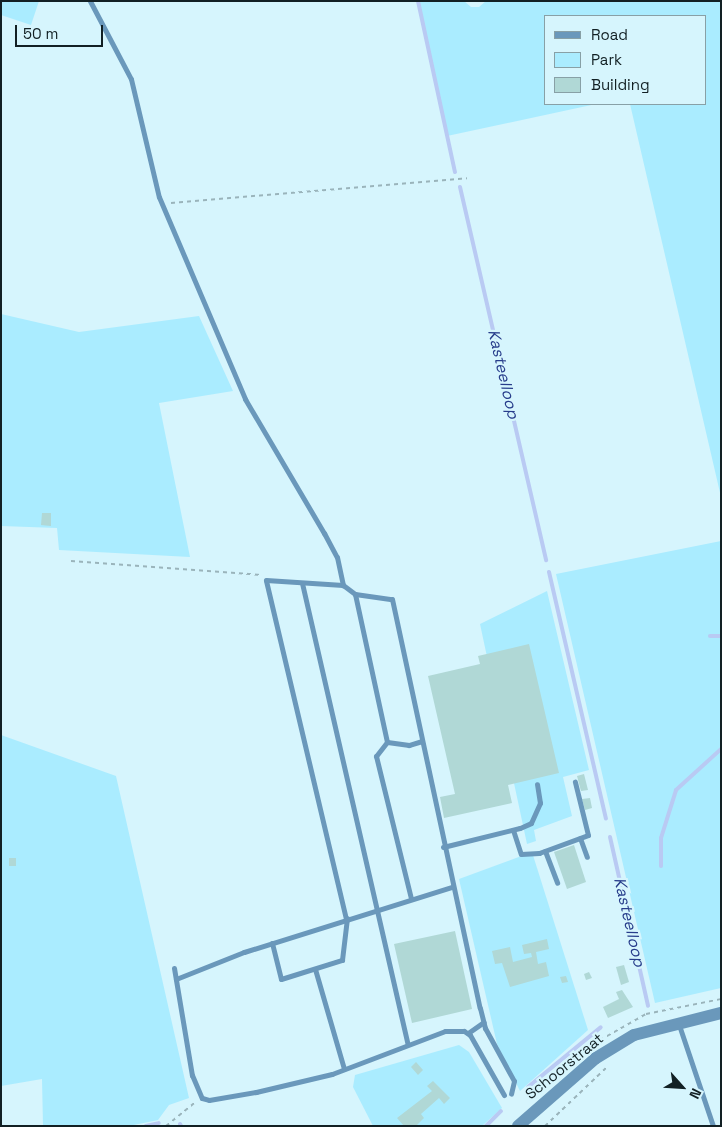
<!DOCTYPE html>
<html>
<head>
<meta charset="utf-8">
<style>
	body { margin:0 }
	#map { position:relative; width:722px; height:1127px; overflow:hidden; background:#d6f5fd; font-family:"Space Grotesk",sans-serif }
	div>[style] { position:absolute }
	.green>* { inset:0; background:#aaecff }
	.stream>* { height:4px; margin:-2px; padding:0 2px; transform-origin:2px; border-radius:2px; background:#b9caf3 }
	.building>* { inset:0; background:#b0d8d6 }
	.path>* { height:2px; margin-top:-1px; transform-origin:0; background:repeating-linear-gradient(90deg,#9ab4bb 0 4px,transparent 0 8px) }
	.service>* { height:5px; margin:-2.5px; padding:0 2.5px; transform-origin:2.5px; border-radius:2.5px; background:#6a98bb }
	.tertiary>* { height:12px; margin:-6px; padding:0 6px; transform-origin:6px; border-radius:6px; background:#6a98bb }
	span { translate:-50% -50%; white-space:nowrap; text-align:center; line-height:1.15; -webkit-text-stroke:4.5px #d6f5fd; paint-order:stroke }
	.street-label { font-size:15px; color:#122024 }
	.water-label { font-size:16px; color:#273d8b; font-style:italic }
	.frame { position:absolute; inset:0; border:2px solid #122024; pointer-events:none }
	.legend { position:absolute; left:544px; top:15px; width:162px; height:90px; box-sizing:border-box; background:#d6f5fd; border:1px solid #88a0a6; margin:0; padding:6px 9px; list-style:none; font-size:15px; color:#122024 }
	.legend li { display:flex; align-items:center; gap:10px; height:25px }
	.legend b { width:25px; border:1px solid #88a0a6 }
	.north { position:absolute; left:657px; top:1062px; width:50px; height:50px; -webkit-text-stroke:4px #d6f5fd; paint-order:stroke; rotate:116deg; font-size:14px; font-weight:700; line-height:20px; text-align:center; color:#122024 }
	.north::after { content:''; display:block; margin:auto; width:18px; height:22px; background:#122024; clip-path:polygon(50% 0,100% 100%,50% 72%,0 100%) }
	.scale { position:absolute; left:15px; top:25px; width:88px; height:22px; box-sizing:border-box; border:2px solid #122024; border-top:0; padding-left:6px; font-size:15px; line-height:18px; white-space:nowrap; color:#122024; -webkit-text-stroke:4px #d6f5fd; paint-order:stroke }
</style>
</head>
<body>
<div id="map">
	<div class="green">
		<div style="clip-path:polygon(1px 1px,39px 1px,31px 25px,1px 15px)"></div>
		<div style="clip-path:polygon(419px 1px,464px 1px,471px 7px,479px 7px,486px 1px,721px 1px,721px 497px,630px 104px,706px 104px,706px 16px,546px 16px,546px 104px,596px 104px,447px 136px)"></div>
		<div style="clip-path:polygon(1px 314px,79px 332px,199px 316px,233px 391px,159px 403px,190px 557px,59px 550px,57px 528px,1px 526px)"></div>
		<div style="clip-path:polygon(721px 541px,721px 988px,655px 1003px,556px 574px)"></div>
		<div style="clip-path:polygon(547px 591px,589px 770px,563px 777px,572px 816px,534px 830px,536px 841px,527px 844px,480px 624px)"></div>
		<div style="clip-path:polygon(1px 735px,116px 776px,189px 1098px,169px 1105px,158px 1120px,129px 1126px,43px 1126px,42px 1079px,1px 1086px)"></div>
		<div style="clip-path:polygon(532px 852px,588px 1030px,520px 1091px,497px 1044px,459px 879px)"></div>
		<div style="clip-path:polygon(459px 1045px,469px 1052px,502px 1108px,482px 1126px,373px 1126px,353px 1087px,355px 1075px)"></div>
	</div>
	<div class="stream">
		<div style="left:418px;top:1px;width:175px;rotate:77.8deg"></div>
		<div style="left:460px;top:187px;width:383px;rotate:77deg"></div>
		<div style="left:549px;top:572px;width:253px;rotate:77deg"></div>
		<div style="left:710px;top:636px;width:11px"></div>
		<div style="left:610px;top:837px;width:173px;rotate:77.3deg"></div>
		<div style="left:661px;top:866px;width:28px;rotate:-90deg"></div>
		<div style="left:661px;top:838px;width:50px;rotate:-72.6deg"></div>
		<div style="left:676px;top:790px;width:61px;rotate:-42.3deg"></div>
		<div style="left:528px;top:1087px;width:94px;rotate:-39.4deg"></div>
		<div style="left:180px;top:1124px;width:2px;rotate:63deg"></div>
		<div style="left:146px;top:1126px;width:13px;rotate:-13deg"></div>
		<div style="left:486px;top:1126px;width:21px;rotate:-45deg"></div>
	</div>
	<div class="building">
		<div style="clip-path:polygon(42px 513px,51px 513px,51px 526px,41px 525px)"></div>
		<div style="clip-path:polygon(529px 644px,559px 773px,508px 785px,512px 803px,444px 818px,440px 797px,455px 794px,428px 676px,480px 664px,478px 656px)"></div>
		<div style="clip-path:polygon(584px 774px,588px 790px,581px 791px,577px 776px)"></div>
		<div style="clip-path:polygon(590px 798px,592px 808px,585px 810px,582px 799px)"></div>
		<div style="clip-path:polygon(574px 845px,586px 882px,567px 889px,554px 852px)"></div>
		<div style="clip-path:polygon(9px 858px,16px 858px,16px 866px,9px 866px)"></div>
		<div style="clip-path:polygon(455px 931px,472px 1009px,412px 1023px,394px 944px)"></div>
		<div style="clip-path:polygon(547px 939px,549px 949px,536px 952px,538px 964px,546px 962px,549px 976px,510px 987px,502px 963px,495px 964px,492px 951px,510px 947px,513px 962px,532px 957px,531px 953px,524px 954px,522px 945px)"></div>
		<div style="clip-path:polygon(624px 965px,629px 982px,621px 985px,616px 967px)"></div>
		<div style="clip-path:polygon(589px 972px,592px 978px,586px 980px,584px 974px)"></div>
		<div style="clip-path:polygon(566px 976px,568px 982px,562px 983px,560px 977px)"></div>
		<div style="clip-path:polygon(622px 990px,633px 1007px,608px 1018px,603px 1007px,619px 999px,616px 992px)"></div>
		<div style="clip-path:polygon(416px 1062px,423px 1070px,418px 1075px,411px 1067px)"></div>
		<div style="clip-path:polygon(433px 1081px,450px 1098px,444px 1104px,439px 1098px,421px 1114px,424px 1118px,416px 1126px,404px 1126px,397px 1118px,432px 1091px,427px 1086px)"></div>
	</div>
	<div class="path">
		<div style="left:171px;top:203px;width:297px;rotate:-4.8deg"></div>
		<div style="left:71px;top:561px;width:191px;rotate:4.2deg"></div>
		<div style="left:593px;top:1044px;width:61px;rotate:-29.5deg"></div>
		<div style="left:646px;top:1014px;width:76px;rotate:-11.3deg"></div>
		<div style="left:555px;top:1076px;width:11px;rotate:-41deg"></div>
		<div style="left:166px;top:1126px;width:38px;rotate:-39deg"></div>
		<div style="left:545px;top:1126px;width:86px;rotate:-43.6deg"></div>
	</div>
	<div class="service">
		<div style="left:90px;top:1px;width:88px;rotate:62.3deg"></div>
		<div style="left:131px;top:79px;width:121px;rotate:76.7deg"></div>
		<div style="left:159px;top:197px;width:220px;rotate:66.9deg"></div>
		<div style="left:245px;top:399px;width:156px;rotate:59.5deg"></div>
		<div style="left:324px;top:533px;width:27px;rotate:62deg"></div>
		<div style="left:337px;top:557px;width:29px;rotate:78deg"></div>
		<div style="left:302px;top:583px;width:473px;rotate:77.1deg"></div>
		<div style="left:422px;top:741px;width:14px;rotate:163deg"></div>
		<div style="left:409px;top:745px;width:22px;rotate:-172deg"></div>
		<div style="left:387px;top:742px;width:151px;rotate:-102.2deg"></div>
		<div style="left:355px;top:594px;width:37px;rotate:8deg"></div>
		<div style="left:392px;top:599px;width:418px;rotate:77.9deg"></div>
		<div style="left:480px;top:1008px;width:21px;rotate:76deg"></div>
		<div style="left:485px;top:1028px;width:60px;rotate:61.3deg"></div>
		<div style="left:514px;top:1081px;width:13px;rotate:103deg"></div>
		<div style="left:387px;top:742px;width:18px;rotate:128deg"></div>
		<div style="left:376px;top:756px;width:147px;rotate:76.2deg"></div>
		<div style="left:513px;top:830px;width:25px;rotate:72deg"></div>
		<div style="left:521px;top:854px;width:18px;rotate:-3deg"></div>
		<div style="left:539px;top:853px;width:52px;rotate:-20.2deg"></div>
		<div style="left:588px;top:835px;width:55px;rotate:-103.8deg"></div>
		<div style="left:580px;top:838px;width:20px;rotate:70deg"></div>
		<div style="left:443px;top:847px;width:79px;rotate:-13.9deg"></div>
		<div style="left:520px;top:828px;width:12px;rotate:-24deg"></div>
		<div style="left:531px;top:823px;width:22px;rotate:-66deg"></div>
		<div style="left:540px;top:803px;width:19px;rotate:-99deg"></div>
		<div style="left:545px;top:851px;width:34px;rotate:69deg"></div>
		<div style="left:346px;top:919px;width:348px;rotate:-103.3deg"></div>
		<div style="left:266px;top:580px;width:77px;rotate:3.7deg"></div>
		<div style="left:343px;top:585px;width:15px;rotate:37deg"></div>
		<div style="left:272px;top:943px;width:37px;rotate:76deg"></div>
		<div style="left:281px;top:979px;width:64px;rotate:-17.3deg"></div>
		<div style="left:342px;top:960px;width:42px;rotate:-83.2deg"></div>
		<div style="left:174px;top:968px;width:109px;rotate:80.5deg"></div>
		<div style="left:192px;top:1075px;width:25px;rotate:67deg"></div>
		<div style="left:202px;top:1098px;width:7px;rotate:16deg"></div>
		<div style="left:209px;top:1100px;width:48px;rotate:-9.7deg"></div>
		<div style="left:256px;top:1092px;width:78px;rotate:-13.3deg"></div>
		<div style="left:332px;top:1074px;width:121px;rotate:-20.8deg"></div>
		<div style="left:445px;top:1031px;width:19px"></div>
		<div style="left:464px;top:1031px;width:7px;rotate:34deg"></div>
		<div style="left:470px;top:1035px;width:69px;rotate:60.5deg"></div>
		<div style="left:315px;top:969px;width:104px;rotate:73.8deg"></div>
		<div style="left:176px;top:979px;width:73px;rotate:-21.7deg"></div>
		<div style="left:244px;top:952px;width:218px;rotate:-17.4deg"></div>
		<div style="left:679px;top:1025px;width:107px;rotate:71.4deg"></div>
		<div style="left:468px;top:1033px;width:19px;rotate:-35deg"></div>
	</div>
	<div class="tertiary">
		<div style="left:518px;top:1126px;width:103px;rotate:-41.1deg"></div>
		<div style="left:596px;top:1058px;width:44px;rotate:-31.2deg"></div>
		<div style="left:634px;top:1035px;width:90px;rotate:-14.2deg"></div>
	</div>
	<div class="street-label">
		<span style="left:564px;top:1066px;rotate:-39deg">Schoorstraat</span>
	</div>
	<div class="water-label">
		<span style="left:503px;top:374px;rotate:77deg">Kasteelloop</span>
		<span style="left:629px;top:922px;rotate:77deg">Kasteelloop</span>
	</div>
	<div class="frame"></div>
	<ul class="legend">
	<li><b style="height:6px;background:#6a98bb"></b>Road</li>
	<li><b style="height:14px;background:#aaecff"></b>Park</li>
	<li><b style="height:14px;background:#b0d8d6"></b>Building</li>
	</ul>
	<div class="north">N</div>
	<div class="scale">50 m</div>
</div>
</body>
</html>
